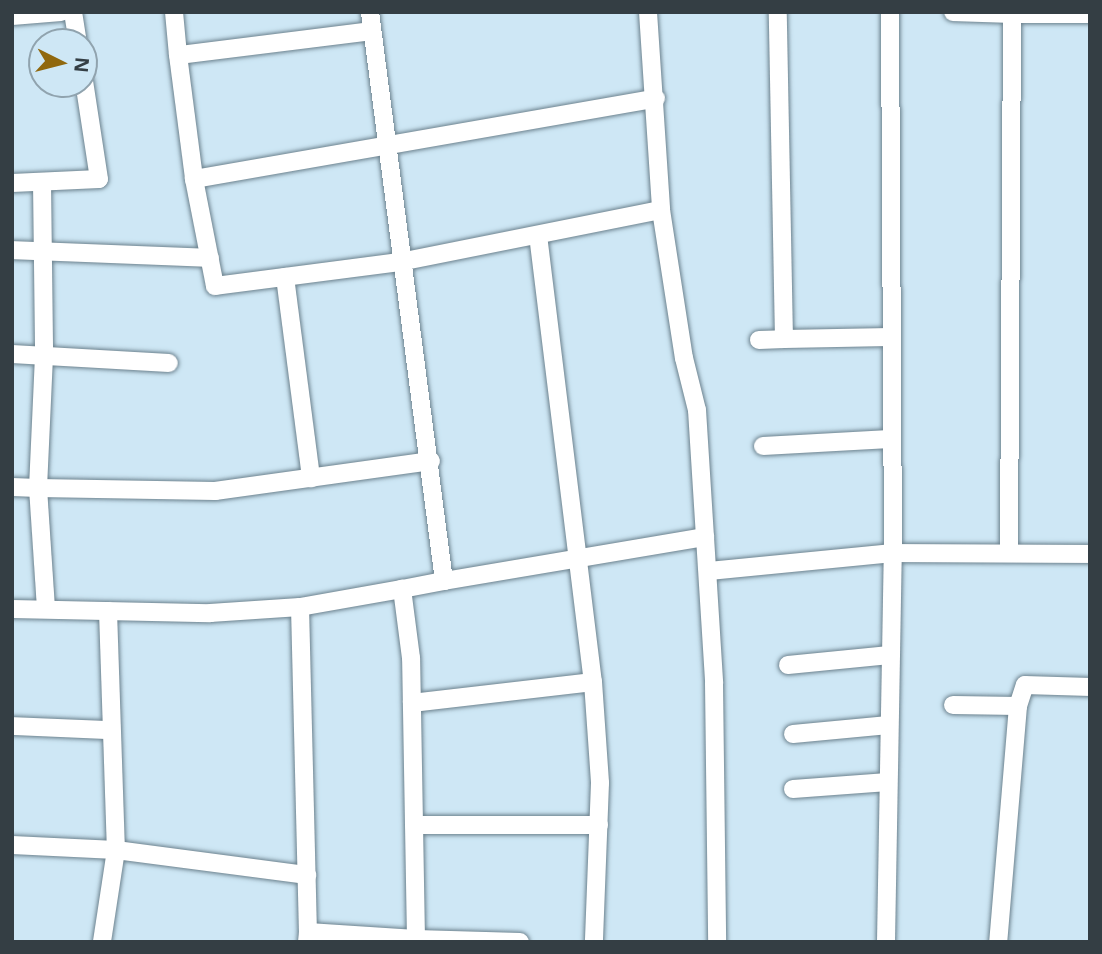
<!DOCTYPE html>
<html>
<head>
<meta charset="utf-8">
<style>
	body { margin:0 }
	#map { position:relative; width:1102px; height:954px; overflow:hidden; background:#cee7f5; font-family:"Noto Sans",sans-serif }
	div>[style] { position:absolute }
	.roads { filter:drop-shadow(0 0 2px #6c828e) drop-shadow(0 0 2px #6c828e) }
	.minor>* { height:18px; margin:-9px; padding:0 9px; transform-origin:9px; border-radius:9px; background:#fff }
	span { translate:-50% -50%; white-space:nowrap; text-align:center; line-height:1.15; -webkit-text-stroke:7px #cee7f5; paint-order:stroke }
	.frame { position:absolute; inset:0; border:14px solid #343e44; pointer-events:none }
	.north { position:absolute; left:28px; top:28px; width:70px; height:70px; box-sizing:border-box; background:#cee7f5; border:2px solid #90a3ae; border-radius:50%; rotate:96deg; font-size:19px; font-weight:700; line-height:28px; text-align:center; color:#343e44 }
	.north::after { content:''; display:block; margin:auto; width:24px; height:32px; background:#90680e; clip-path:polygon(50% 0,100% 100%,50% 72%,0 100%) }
</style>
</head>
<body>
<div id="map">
	<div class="roads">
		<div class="minor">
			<div style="left:73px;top:12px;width:30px;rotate:81deg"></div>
			<div style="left:174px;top:12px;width:43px;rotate:84.7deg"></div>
			<div style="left:648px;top:12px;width:198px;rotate:86.2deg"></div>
			<div style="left:661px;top:210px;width:150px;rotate:81.2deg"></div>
			<div style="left:684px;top:358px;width:54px;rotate:76deg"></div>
			<div style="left:697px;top:410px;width:274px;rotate:86.4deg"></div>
			<div style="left:714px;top:683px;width:259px;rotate:89.3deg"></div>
			<div style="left:953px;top:12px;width:59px;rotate:1.9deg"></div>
			<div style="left:1012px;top:14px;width:537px;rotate:90.32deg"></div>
			<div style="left:1012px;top:14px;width:78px"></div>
			<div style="left:12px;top:16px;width:49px;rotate:-4.7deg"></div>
			<div style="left:372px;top:31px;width:195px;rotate:172.9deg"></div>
			<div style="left:178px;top:55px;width:125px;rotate:82.6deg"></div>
			<div style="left:194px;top:179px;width:469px;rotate:-9.9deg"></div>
			<div style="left:194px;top:179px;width:109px;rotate:78.9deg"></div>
			<div style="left:215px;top:286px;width:187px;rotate:-7.4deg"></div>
			<div style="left:400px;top:262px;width:266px;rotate:-11.3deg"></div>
			<div style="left:42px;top:182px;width:174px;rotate:89.3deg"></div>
			<div style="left:44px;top:356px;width:132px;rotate:92.6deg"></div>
			<div style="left:38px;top:488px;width:177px;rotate:1deg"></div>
			<div style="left:215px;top:491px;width:218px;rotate:-7.9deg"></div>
			<div style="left:12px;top:183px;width:87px;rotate:-2.6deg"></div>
			<div style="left:99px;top:179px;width:99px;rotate:-98.7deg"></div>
			<div style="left:538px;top:235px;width:450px;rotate:83deg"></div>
			<div style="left:593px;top:682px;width:101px;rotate:86deg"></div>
			<div style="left:600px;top:783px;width:159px;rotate:92.2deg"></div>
			<div style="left:12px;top:250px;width:198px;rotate:2.3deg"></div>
			<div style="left:285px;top:277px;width:203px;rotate:82.6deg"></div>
			<div style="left:784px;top:339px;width:106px;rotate:-1.1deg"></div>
			<div style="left:759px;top:340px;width:25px;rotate:-2deg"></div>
			<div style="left:784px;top:339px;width:327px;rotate:-91.1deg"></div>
			<div style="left:12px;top:354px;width:157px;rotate:3.3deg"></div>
			<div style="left:763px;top:446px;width:127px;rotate:-3.2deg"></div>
			<div style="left:12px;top:487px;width:26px;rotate:2deg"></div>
			<div style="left:38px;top:488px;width:121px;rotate:86.2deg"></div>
			<div style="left:709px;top:571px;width:185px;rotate:-5.6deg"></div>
			<div style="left:893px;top:553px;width:541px;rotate:-90.32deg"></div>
			<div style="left:444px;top:581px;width:265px;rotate:-9.6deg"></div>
			<div style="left:300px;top:607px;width:325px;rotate:88.6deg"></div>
			<div style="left:12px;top:609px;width:198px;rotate:1.2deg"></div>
			<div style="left:210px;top:613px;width:90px;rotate:-3.8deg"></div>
			<div style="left:300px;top:607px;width:104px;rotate:-10deg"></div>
			<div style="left:108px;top:611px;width:239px;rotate:88.1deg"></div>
			<div style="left:116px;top:850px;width:193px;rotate:7.5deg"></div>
			<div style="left:788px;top:665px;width:102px;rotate:-5.6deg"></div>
			<div style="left:412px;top:703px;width:182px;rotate:-6.6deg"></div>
			<div style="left:953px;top:705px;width:65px;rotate:0.9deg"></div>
			<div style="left:1018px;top:706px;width:237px;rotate:94.8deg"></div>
			<div style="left:1018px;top:706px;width:22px;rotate:-72deg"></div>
			<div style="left:1025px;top:685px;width:65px;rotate:1.8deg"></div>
			<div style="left:12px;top:726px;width:97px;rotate:2.4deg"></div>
			<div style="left:793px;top:734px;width:96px;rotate:-5.4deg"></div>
			<div style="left:793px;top:789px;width:95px;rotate:-4.2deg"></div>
			<div style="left:414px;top:825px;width:185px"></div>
			<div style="left:12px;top:845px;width:104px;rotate:2.8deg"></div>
			<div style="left:116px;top:850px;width:93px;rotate:98.7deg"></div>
			<div style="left:416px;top:939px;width:104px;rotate:1.7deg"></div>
			<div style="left:307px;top:942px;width:10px;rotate:-84deg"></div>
			<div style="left:308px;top:932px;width:108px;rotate:3.7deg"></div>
			<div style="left:416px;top:939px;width:281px;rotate:-91deg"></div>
			<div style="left:411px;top:658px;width:70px;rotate:-97.4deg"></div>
			<div style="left:402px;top:589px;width:43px;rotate:-10.8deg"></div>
			<div style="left:444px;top:581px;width:574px;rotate:-97.41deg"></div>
			<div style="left:886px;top:942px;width:389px;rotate:-89deg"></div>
			<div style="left:893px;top:553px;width:197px;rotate:0.3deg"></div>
		</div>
	</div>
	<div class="frame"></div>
	<div class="north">N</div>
</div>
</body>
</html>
